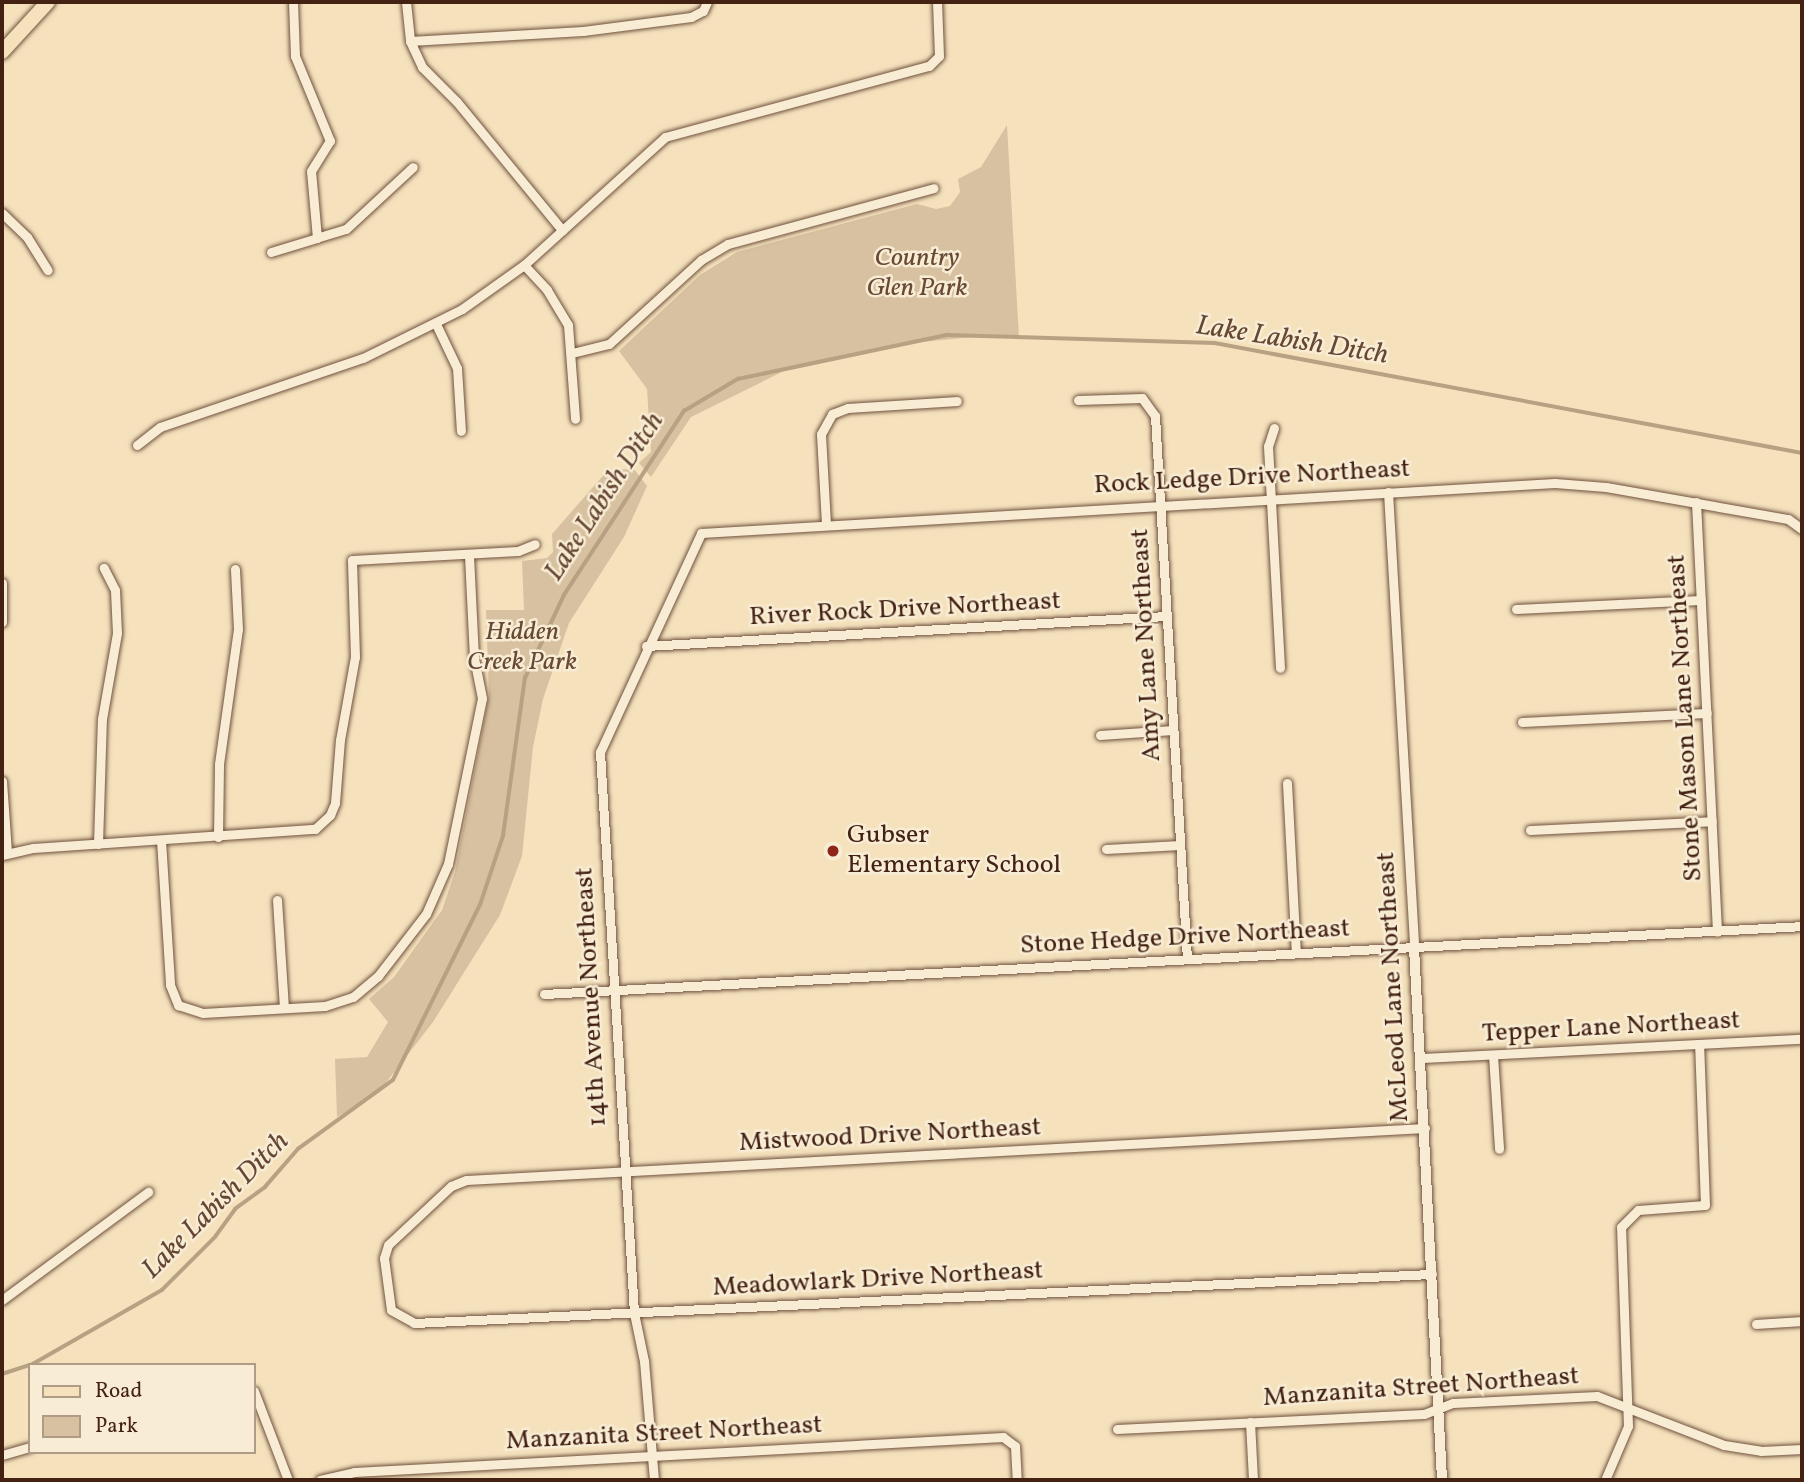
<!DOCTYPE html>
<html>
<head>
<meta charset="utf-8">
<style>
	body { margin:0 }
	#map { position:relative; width:1804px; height:1482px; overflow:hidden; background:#f5e2bd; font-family:Vollkorn,serif }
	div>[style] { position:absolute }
	.green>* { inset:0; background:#d7c1a0 }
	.stream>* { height:3.5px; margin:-1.75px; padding:0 1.75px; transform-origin:1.75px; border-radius:1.75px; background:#b8a083 }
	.roads { filter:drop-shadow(0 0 2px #70513e) drop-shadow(0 0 2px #70513e) }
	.minor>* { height:9px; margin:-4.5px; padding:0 4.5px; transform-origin:4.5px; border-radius:4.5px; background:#f8ecd4 }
	.tertiary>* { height:10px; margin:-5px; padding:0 5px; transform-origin:5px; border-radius:5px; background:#f8ecd4 }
	.primary>* { height:14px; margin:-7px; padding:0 7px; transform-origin:7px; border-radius:7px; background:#f5e2bd }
	.dots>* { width:19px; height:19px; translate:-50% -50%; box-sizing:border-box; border:4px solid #f8ecd4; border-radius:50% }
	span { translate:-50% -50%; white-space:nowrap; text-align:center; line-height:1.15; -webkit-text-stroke:5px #f8ecd4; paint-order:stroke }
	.park-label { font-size:26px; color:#684936; font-style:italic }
	.street-label { font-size:26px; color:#432113 }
	.poi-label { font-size:26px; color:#432113 }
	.left { translate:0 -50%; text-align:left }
	.water-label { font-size:28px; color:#664735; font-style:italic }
	.frame { position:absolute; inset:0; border:4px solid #432113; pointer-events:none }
	.legend { position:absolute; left:28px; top:1363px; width:228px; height:91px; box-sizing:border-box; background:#f8ecd4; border:2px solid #b09b87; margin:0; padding:9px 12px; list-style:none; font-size:21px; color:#432113 }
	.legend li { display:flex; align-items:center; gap:14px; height:35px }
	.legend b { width:35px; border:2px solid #b09b87 }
</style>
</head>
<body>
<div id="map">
	<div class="green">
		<div style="clip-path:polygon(1007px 125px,1019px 338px,982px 336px,903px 344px,788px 369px,691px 417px,651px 477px,639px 463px,651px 452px,647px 389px,619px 351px,700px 275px,737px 252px,917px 204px,936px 209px,950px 206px,960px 192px,958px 179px,981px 167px)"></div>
		<div style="clip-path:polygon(634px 469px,647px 486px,624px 537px,569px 623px,543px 699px,533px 747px,522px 856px,500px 915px,433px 1022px,378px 1093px,337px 1117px,335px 1059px,367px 1057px,388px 1022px,369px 999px,394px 977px,442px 910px,455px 872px,489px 695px,486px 610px,524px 610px,522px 561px,547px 558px,553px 552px,552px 534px,608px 470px)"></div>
	</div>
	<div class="stream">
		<div style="left:31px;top:1365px;width:151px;rotate:-29.8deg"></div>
		<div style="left:162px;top:1290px;width:75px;rotate:-45deg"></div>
		<div style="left:215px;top:1237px;width:34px;rotate:-54deg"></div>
		<div style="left:235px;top:1209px;width:37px;rotate:-36deg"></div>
		<div style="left:265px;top:1187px;width:50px;rotate:-49deg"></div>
		<div style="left:298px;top:1149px;width:117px;rotate:-36deg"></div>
		<div style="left:393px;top:1080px;width:195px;rotate:-63.6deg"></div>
		<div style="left:480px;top:905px;width:73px;rotate:-71.6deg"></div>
		<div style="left:503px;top:836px;width:160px;rotate:-82.1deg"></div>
		<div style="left:525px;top:678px;width:92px;rotate:-64.8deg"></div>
		<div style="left:564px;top:595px;width:220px;rotate:-56.9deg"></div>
		<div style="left:684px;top:411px;width:63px;rotate:-30.7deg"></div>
		<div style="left:738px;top:379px;width:214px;rotate:-11.9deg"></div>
		<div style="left:947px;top:335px;width:268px;rotate:1.7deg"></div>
		<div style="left:1215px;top:343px;width:597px;rotate:10.61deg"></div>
		<div style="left:2px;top:1374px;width:29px;rotate:-18deg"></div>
	</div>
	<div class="roads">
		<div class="minor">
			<div style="left:406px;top:2px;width:39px;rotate:84deg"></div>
			<div style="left:410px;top:41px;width:29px;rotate:65deg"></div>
			<div style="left:422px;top:67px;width:49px;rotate:45deg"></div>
			<div style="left:457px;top:102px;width:166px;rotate:50.6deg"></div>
			<div style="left:410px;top:41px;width:173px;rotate:-3.3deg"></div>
			<div style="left:583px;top:31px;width:109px;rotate:-7.4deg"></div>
			<div style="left:691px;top:17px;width:13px;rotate:-27deg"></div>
			<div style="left:703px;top:11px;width:10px;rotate:-66deg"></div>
			<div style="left:2px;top:213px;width:35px;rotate:44deg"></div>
			<div style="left:27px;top:237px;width:39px;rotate:58deg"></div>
			<div style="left:316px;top:238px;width:31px;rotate:-17deg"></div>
			<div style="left:346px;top:229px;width:91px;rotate:-42.8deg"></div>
			<div style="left:271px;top:252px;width:48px;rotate:-16.9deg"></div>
			<div style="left:317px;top:238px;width:67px;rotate:-95.1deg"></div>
			<div style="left:311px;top:171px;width:36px;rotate:-58deg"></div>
			<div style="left:330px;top:141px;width:92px;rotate:-112.4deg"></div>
			<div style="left:295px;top:56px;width:54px;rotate:-92.1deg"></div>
			<div style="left:524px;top:265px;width:34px;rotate:47deg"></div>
			<div style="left:547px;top:290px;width:41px;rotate:59deg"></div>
			<div style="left:568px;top:325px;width:94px;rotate:85.7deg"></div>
			<div style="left:436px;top:324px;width:49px;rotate:64.5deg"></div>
			<div style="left:457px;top:368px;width:63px;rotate:86.4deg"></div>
			<div style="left:572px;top:353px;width:38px;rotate:-14deg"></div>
			<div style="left:609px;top:344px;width:125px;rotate:-42.4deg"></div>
			<div style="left:701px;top:260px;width:31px;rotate:-31deg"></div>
			<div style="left:728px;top:244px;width:213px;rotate:-15.2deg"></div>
			<div style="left:1078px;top:400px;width:64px;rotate:-1.8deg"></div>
			<div style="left:1142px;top:398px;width:22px;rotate:54deg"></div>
			<div style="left:1155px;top:416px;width:544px;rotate:86.63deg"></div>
			<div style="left:1274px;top:428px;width:19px;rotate:108deg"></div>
			<div style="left:1268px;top:446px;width:222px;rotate:86.9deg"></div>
			<div style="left:137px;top:445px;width:29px;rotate:-38deg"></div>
			<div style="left:160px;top:427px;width:214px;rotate:-18.8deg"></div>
			<div style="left:363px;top:358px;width:110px;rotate:-26.3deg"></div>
			<div style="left:462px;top:309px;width:76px;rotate:-35.4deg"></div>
			<div style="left:524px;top:265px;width:190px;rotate:-42.2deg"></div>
			<div style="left:665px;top:137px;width:273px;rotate:-15.1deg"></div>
			<div style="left:929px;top:66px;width:14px;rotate:-45deg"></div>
			<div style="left:939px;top:56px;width:54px;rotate:-92.1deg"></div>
			<div style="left:1388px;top:492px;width:456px;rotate:86.7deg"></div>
			<div style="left:1696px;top:502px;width:430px;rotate:87.2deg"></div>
			<div style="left:826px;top:524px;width:90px;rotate:-93.2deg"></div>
			<div style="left:821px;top:434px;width:23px;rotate:-61deg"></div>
			<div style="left:832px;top:414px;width:17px;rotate:-21deg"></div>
			<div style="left:848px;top:408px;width:109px;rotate:-3.7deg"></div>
			<div style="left:2px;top:583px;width:39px;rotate:90deg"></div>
			<div style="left:1516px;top:609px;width:185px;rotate:-2.8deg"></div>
			<div style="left:646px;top:646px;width:522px;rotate:-3.3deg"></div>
			<div style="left:1522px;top:722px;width:185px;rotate:-2.8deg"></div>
			<div style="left:1100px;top:735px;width:73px;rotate:-3.9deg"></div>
			<div style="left:2px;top:781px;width:72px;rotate:86deg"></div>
			<div style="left:1287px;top:783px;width:170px;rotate:87deg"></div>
			<div style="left:1530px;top:830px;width:182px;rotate:-2.8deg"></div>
			<div style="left:218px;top:837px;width:73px;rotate:-89.2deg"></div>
			<div style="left:219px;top:764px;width:136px;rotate:-82deg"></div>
			<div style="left:238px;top:629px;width:60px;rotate:-92.9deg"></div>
			<div style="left:161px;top:840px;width:145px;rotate:86.4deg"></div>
			<div style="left:170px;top:985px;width:22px;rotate:68deg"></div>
			<div style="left:178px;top:1005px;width:26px;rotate:18deg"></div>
			<div style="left:203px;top:1013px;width:122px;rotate:-3.3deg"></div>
			<div style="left:325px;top:1006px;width:29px;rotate:-18deg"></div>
			<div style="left:353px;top:997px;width:33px;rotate:-40deg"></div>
			<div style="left:378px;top:976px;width:78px;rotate:-52.3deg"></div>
			<div style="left:426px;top:914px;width:55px;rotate:-66.3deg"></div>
			<div style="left:448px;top:864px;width:169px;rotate:-78.4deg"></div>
			<div style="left:482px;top:698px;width:41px;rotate:-101.3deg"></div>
			<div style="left:474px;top:658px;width:104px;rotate:-92.8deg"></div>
			<div style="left:98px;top:844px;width:125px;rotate:-88.2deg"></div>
			<div style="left:102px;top:719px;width:87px;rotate:-80.1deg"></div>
			<div style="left:117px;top:633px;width:43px;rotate:-92.7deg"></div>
			<div style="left:115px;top:590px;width:25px;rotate:-117deg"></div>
			<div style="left:1106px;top:849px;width:74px;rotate:-3.1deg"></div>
			<div style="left:2px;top:855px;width:32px;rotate:-13deg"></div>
			<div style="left:33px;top:848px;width:283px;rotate:-3.9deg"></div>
			<div style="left:315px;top:829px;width:21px;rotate:-43deg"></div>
			<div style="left:330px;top:815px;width:13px;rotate:-67deg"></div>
			<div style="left:335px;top:803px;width:63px;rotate:-85.5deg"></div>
			<div style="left:340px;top:740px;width:84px;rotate:-79.8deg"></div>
			<div style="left:355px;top:657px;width:97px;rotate:-91.8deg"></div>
			<div style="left:352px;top:560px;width:166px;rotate:-3.1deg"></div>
			<div style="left:518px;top:551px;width:18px;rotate:-22deg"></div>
			<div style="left:277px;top:900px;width:108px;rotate:86.3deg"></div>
			<div style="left:544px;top:994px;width:1260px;rotate:-3.09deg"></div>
			<div style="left:1493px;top:1055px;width:94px;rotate:86.3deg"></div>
			<div style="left:1422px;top:1058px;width:380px;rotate:-2.9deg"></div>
			<div style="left:1425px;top:1128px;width:960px;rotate:176.9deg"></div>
			<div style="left:466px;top:1180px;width:16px;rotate:158deg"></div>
			<div style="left:451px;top:1186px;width:86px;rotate:136.9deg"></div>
			<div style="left:388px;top:1245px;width:14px;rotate:107deg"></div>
			<div style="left:384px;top:1258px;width:52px;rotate:82.3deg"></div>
			<div style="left:391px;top:1310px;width:26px;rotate:29deg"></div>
			<div style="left:414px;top:1323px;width:1019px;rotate:-2.76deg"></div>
			<div style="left:2px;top:1300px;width:182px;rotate:-36.5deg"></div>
			<div style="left:1756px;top:1324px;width:46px;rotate:-3.7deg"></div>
			<div style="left:254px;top:1391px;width:95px;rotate:69.1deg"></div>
			<div style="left:1250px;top:1422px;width:58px;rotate:87deg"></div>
			<div style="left:1117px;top:1429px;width:307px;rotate:-2.8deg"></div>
			<div style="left:1424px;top:1414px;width:31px;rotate:-21deg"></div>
			<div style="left:1453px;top:1403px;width:144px;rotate:-2.8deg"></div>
			<div style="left:1597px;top:1396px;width:136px;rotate:21.1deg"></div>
			<div style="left:1724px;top:1445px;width:37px;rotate:9deg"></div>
			<div style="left:1761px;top:1451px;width:41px;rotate:-2.8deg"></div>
			<div style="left:2px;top:1455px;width:29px;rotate:-16deg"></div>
			<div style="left:320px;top:1480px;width:35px;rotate:-13deg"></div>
			<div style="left:354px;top:1472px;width:650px;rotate:-3.09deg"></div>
			<div style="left:1003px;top:1437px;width:15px;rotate:37deg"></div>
			<div style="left:1015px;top:1446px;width:34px;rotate:87deg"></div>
			<div style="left:654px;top:1480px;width:119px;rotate:-94.8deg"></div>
			<div style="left:644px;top:1361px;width:49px;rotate:-101.8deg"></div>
			<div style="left:634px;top:1313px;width:562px;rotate:-93.47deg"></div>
			<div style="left:600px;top:752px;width:241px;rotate:-65.2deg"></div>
			<div style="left:701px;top:533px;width:855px;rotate:-3.35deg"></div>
			<div style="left:1555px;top:483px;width:51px;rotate:4.5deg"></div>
			<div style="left:1606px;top:487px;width:185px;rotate:10deg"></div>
			<div style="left:1788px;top:519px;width:17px;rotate:36deg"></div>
			<div style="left:1605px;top:1480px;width:59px;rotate:-66.9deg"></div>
			<div style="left:1628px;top:1426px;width:199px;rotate:-92deg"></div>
			<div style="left:1621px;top:1227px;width:24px;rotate:-45deg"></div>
			<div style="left:1638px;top:1210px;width:67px;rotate:-4.3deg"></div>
			<div style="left:1705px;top:1205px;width:160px;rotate:-92.1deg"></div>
		</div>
		<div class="tertiary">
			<div style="left:1414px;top:947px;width:534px;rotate:86.99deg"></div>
		</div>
		<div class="primary">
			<div style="left:2px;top:52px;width:68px;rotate:-47.4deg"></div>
		</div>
	</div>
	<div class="dots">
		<div style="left:833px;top:851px;background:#8f2418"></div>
	</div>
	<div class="park-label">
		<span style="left:917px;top:274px">Country<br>Glen Park</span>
		<span style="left:522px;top:648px">Hidden<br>Creek Park</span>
	</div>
	<div class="street-label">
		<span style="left:1252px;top:478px;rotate:-3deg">Rock Ledge Drive Northeast</span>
		<span style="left:905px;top:610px;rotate:-3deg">River Rock Drive Northeast</span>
		<span style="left:1147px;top:645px;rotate:-93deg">Amy Lane Northeast</span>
		<span style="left:1686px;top:718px;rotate:-93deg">Stone Mason Lane Northeast</span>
		<span style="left:1185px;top:938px;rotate:-3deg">Stone Hedge Drive Northeast</span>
		<span style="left:1394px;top:987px;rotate:-93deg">McLeod Lane Northeast</span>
		<span style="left:592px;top:997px;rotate:-93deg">14th Avenue Northeast</span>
		<span style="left:1611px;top:1028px;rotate:-3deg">Tepper Lane Northeast</span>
		<span style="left:890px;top:1136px;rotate:-3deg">Mistwood Drive Northeast</span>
		<span style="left:878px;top:1280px;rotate:-3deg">Meadowlark Drive Northeast</span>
		<span style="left:1421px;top:1388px;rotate:-4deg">Manzanita Street Northeast</span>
		<span style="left:664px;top:1434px;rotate:-3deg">Manzanita Street Northeast</span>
	</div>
	<div class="poi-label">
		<span class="left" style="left:847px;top:851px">Gubser<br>Elementary School</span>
	</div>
	<div class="water-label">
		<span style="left:1292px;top:341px;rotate:9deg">Lake Labish Ditch</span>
		<span style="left:605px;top:497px;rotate:-57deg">Lake Labish Ditch</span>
		<span style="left:216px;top:1206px;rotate:-45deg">Lake Labish Ditch</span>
	</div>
	<div class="frame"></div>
	<ul class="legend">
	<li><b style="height:9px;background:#f5e2bd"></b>Road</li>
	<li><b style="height:19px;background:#d7c1a0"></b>Park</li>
	</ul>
</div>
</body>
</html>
